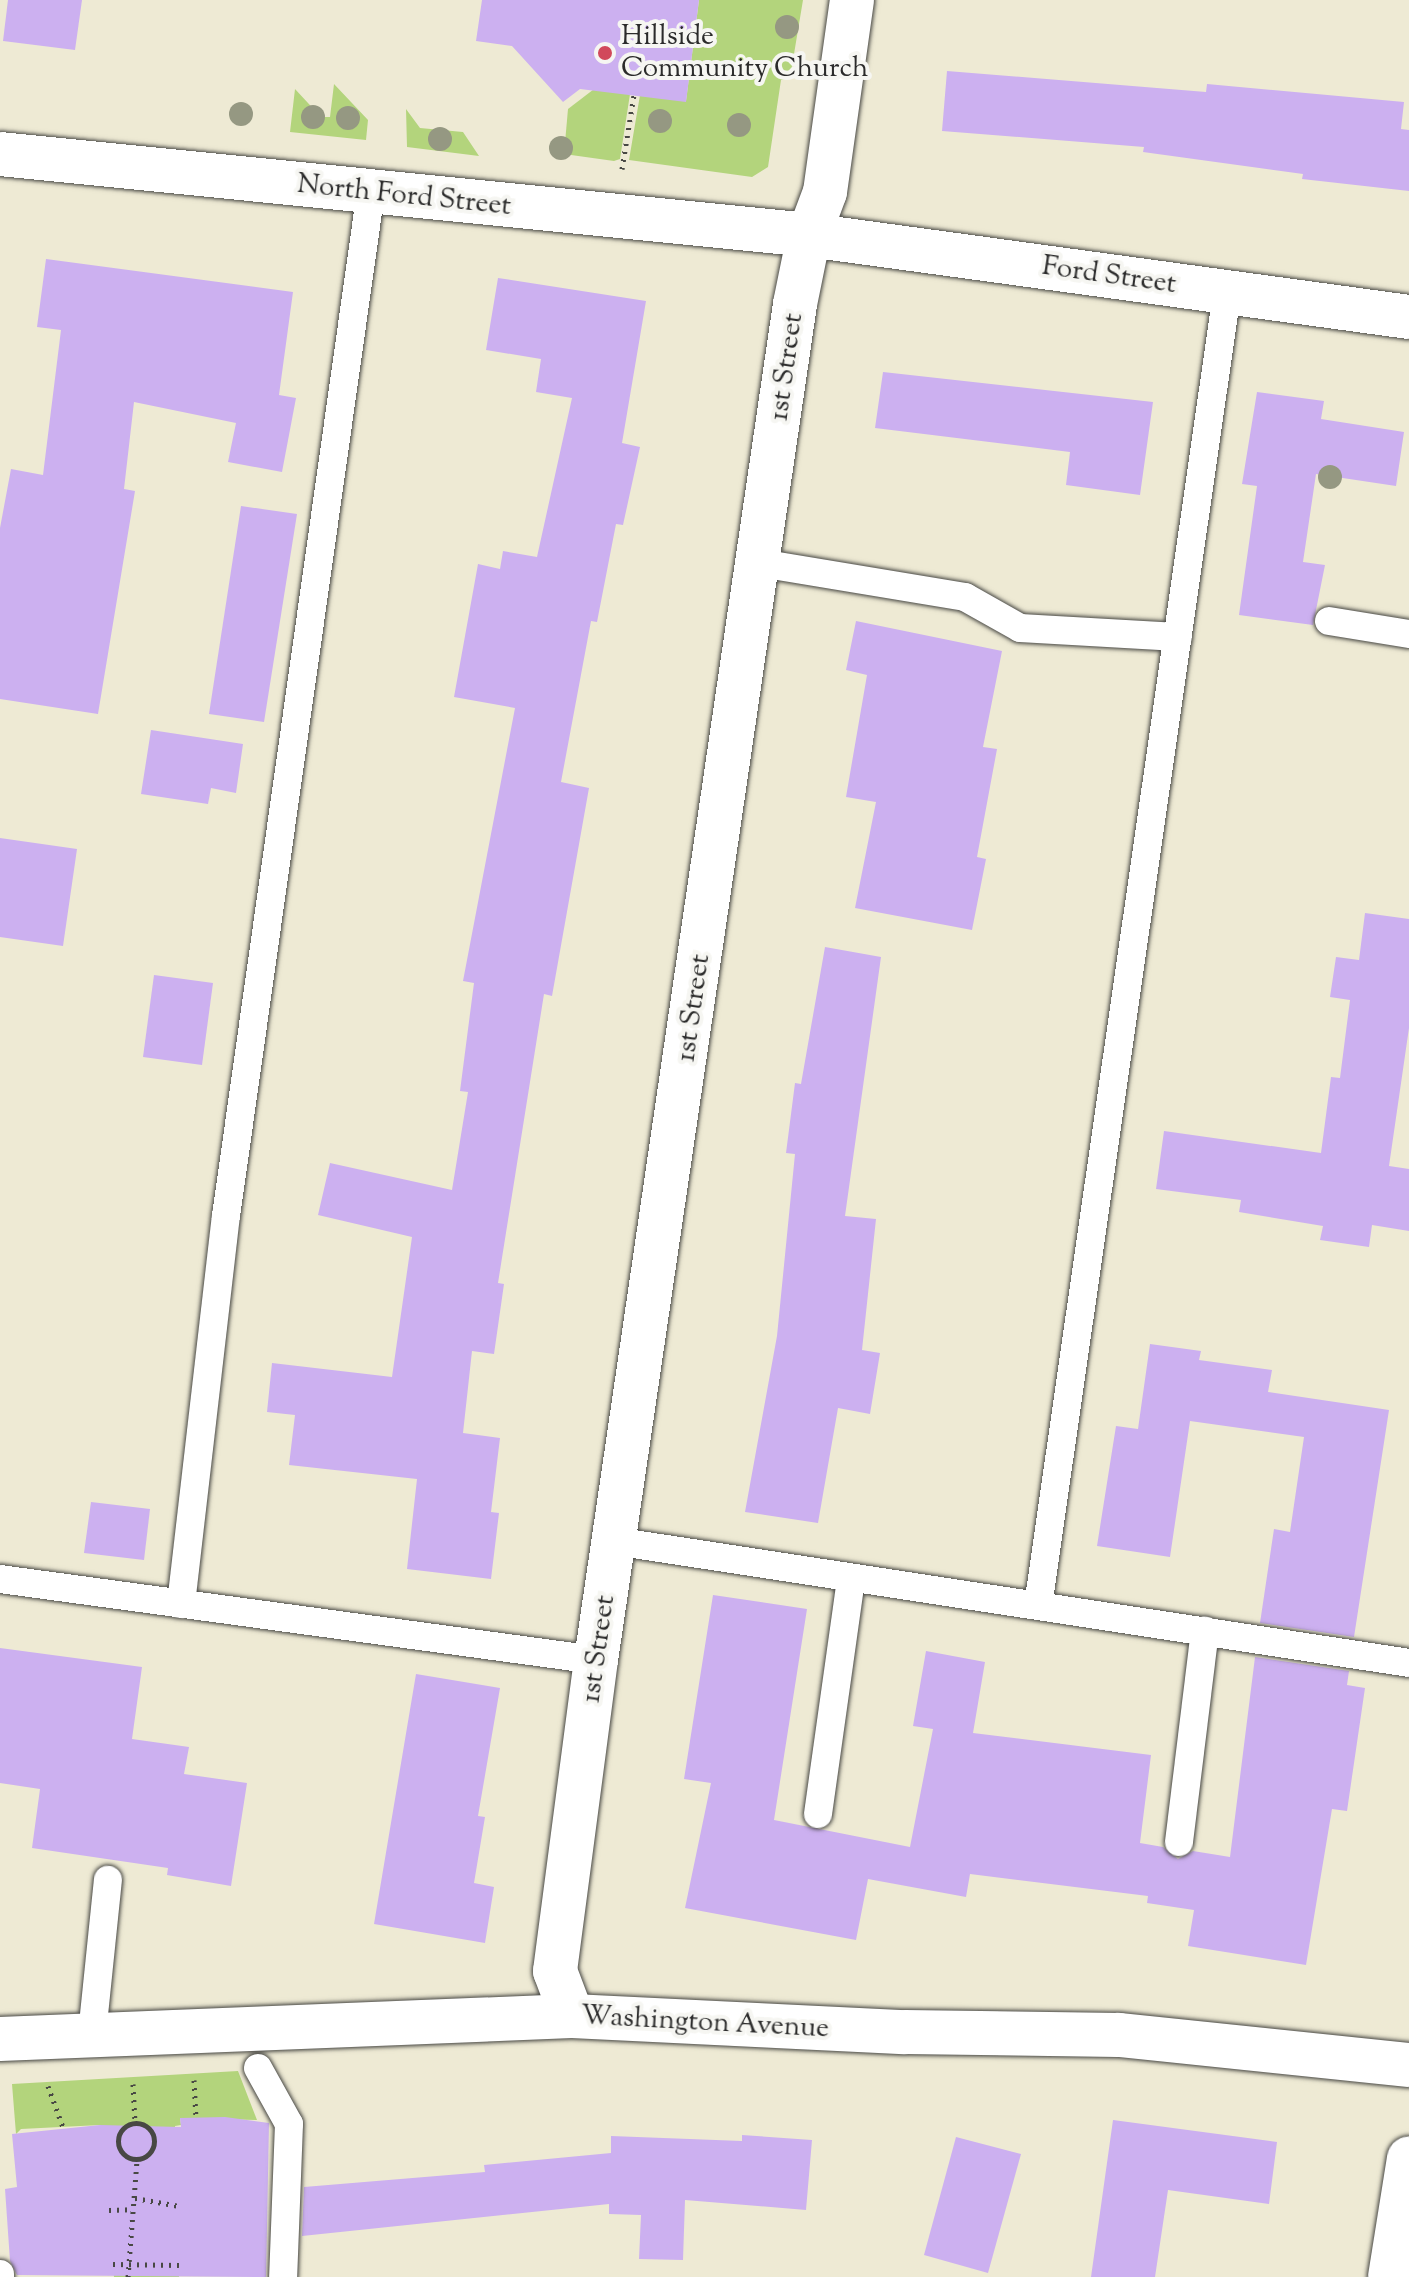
<!DOCTYPE html>
<html>
<head>
<meta charset="utf-8">
<style>
	body { margin:0 }
	#map { position:relative; width:1409px; height:2277px; overflow:hidden; background:#eeead4; font-family:"Sorts Mill Goudy",serif }
	div>[style] { position:absolute }
	.green>* { inset:0; background:#b3d47c }
	.building>* { inset:0; background:#ccb0f0 }
	.path>* { height:5px; margin-top:-2.5px; transform-origin:0; background:repeating-linear-gradient(90deg,#484844 0 2px,transparent 0 8px) }
	.path>.ring { margin:-2.5px; padding:0; box-sizing:content-box; background:none; border:5px solid #484844; border-radius:50% }
	.roads { filter:drop-shadow(0 0 2px #484844) drop-shadow(0 0 2px #484844) }
	.lane>* { height:28px; margin:-14px; padding:0 14px; transform-origin:14px; border-radius:14px; background:#fff }
	.street>* { height:44px; margin:-22px; padding:0 22px; transform-origin:22px; border-radius:22px; background:#fff }
	.secondary>* { height:44px; margin:-22px; padding:0 22px; transform-origin:22px; border-radius:22px; background:#fff }
	.trees>* { width:24px; height:24px; margin:-12px; border-radius:50%; background:#959882 }
	.dots>* { width:22px; height:22px; translate:-50% -50%; box-sizing:border-box; border:4px solid #f6f6f2; border-radius:50% }
	span { translate:-50% -50%; white-space:nowrap; text-align:center; line-height:1.15; -webkit-text-stroke:8px #f6f6f2; paint-order:stroke }
	.poi-label { font-size:28px; color:#2b2b2b }
	.left { translate:0 -50%; text-align:left }
	.street-label { font-size:28px; color:#2b2b2b }
</style>
</head>
<body>
<div id="map">
	<div class="green">
		<div style="clip-path:polygon(699px 0,803px 0,790px 78px,781px 80px,768px 167px,752px 177px,629px 160px,640px 95px,686px 101px)"></div>
		<div style="clip-path:polygon(334px 84px,368px 120px,366px 140px,290px 132px,295px 89px,321px 117px,330px 117px)"></div>
		<div style="clip-path:polygon(598px 86px,630px 94px,620px 159px,614px 161px,564px 154px,568px 109px)"></div>
		<div style="clip-path:polygon(406px 109px,420px 128px,463px 132px,479px 156px,407px 147px)"></div>
		<div style="clip-path:polygon(238px 2071px,257px 2120px,180px 2118px,181px 2125px,175px 2126px,179px 2277px,114px 2277px,100px 2125px,21px 2129px,16px 2134px,12px 2084px)"></div>
	</div>
	<div class="building">
		<div style="clip-path:polygon(8px 0,82px 0,75px 50px,3px 41px)"></div>
		<div style="clip-path:polygon(482px 0,699px 0,686px 102px,580px 89px,563px 102px,512px 46px,476px 41px)"></div>
		<div style="clip-path:polygon(947px 71px,1206px 92px,1207px 84px,1404px 102px,1401px 129px,1409px 130px,1409px 191px,1302px 179px,1303px 174px,1143px 152px,1144px 147px,942px 131px)"></div>
		<div style="clip-path:polygon(46px 259px,293px 292px,279px 395px,296px 398px,282px 472px,228px 462px,236px 423px,134px 402px,124px 489px,135px 491px,98px 714px,0 699px,0 528px,11px 469px,43px 475px,61px 330px,37px 327px)"></div>
		<div style="clip-path:polygon(498px 278px,646px 301px,622px 443px,640px 447px,623px 525px,616px 524px,597px 622px,591px 621px,561px 782px,589px 788px,552px 996px,544px 994px,498px 1283px,504px 1284px,494px 1354px,472px 1351px,463px 1433px,500px 1438px,491px 1512px,499px 1513px,491px 1579px,407px 1569px,417px 1479px,289px 1465px,295px 1415px,267px 1412px,272px 1363px,392px 1377px,412px 1237px,318px 1215px,330px 1163px,452px 1190px,468px 1092px,460px 1091px,474px 983px,463px 981px,515px 708px,454px 697px,478px 564px,500px 569px,503px 551px,537px 557px,572px 398px,536px 392px,541px 359px,486px 350px)"></div>
		<div style="clip-path:polygon(883px 372px,1153px 402px,1140px 495px,1066px 485px,1070px 452px,875px 428px)"></div>
		<div style="clip-path:polygon(1257px 392px,1324px 401px,1321px 419px,1404px 432px,1396px 486px,1316px 474px,1303px 562px,1325px 565px,1313px 625px,1239px 615px,1257px 486px,1242px 484px)"></div>
		<div style="clip-path:polygon(241px 506px,297px 514px,264px 722px,209px 714px)"></div>
		<div style="clip-path:polygon(856px 621px,1002px 651px,983px 747px,997px 749px,977px 857px,986px 859px,972px 930px,855px 908px,876px 802px,846px 797px,867px 675px,846px 670px)"></div>
		<div style="clip-path:polygon(151px 730px,243px 744px,236px 793px,211px 788px,208px 804px,141px 794px)"></div>
		<div style="clip-path:polygon(0 838px,77px 849px,63px 946px,0 937px)"></div>
		<div style="clip-path:polygon(1365px 913px,1409px 919px,1409px 1028px,1389px 1166px,1409px 1169px,1409px 1231px,1372px 1225px,1369px 1247px,1320px 1240px,1323px 1226px,1239px 1212px,1241px 1200px,1156px 1189px,1164px 1131px,1321px 1153px,1331px 1077px,1340px 1078px,1350px 1000px,1330px 997px,1336px 957px,1359px 960px)"></div>
		<div style="clip-path:polygon(825px 947px,881px 957px,845px 1216px,876px 1219px,862px 1350px,880px 1353px,870px 1414px,838px 1408px,818px 1523px,745px 1512px,777px 1336px,795px 1154px,786px 1153px,795px 1083px,801px 1084px)"></div>
		<div style="clip-path:polygon(154px 975px,213px 983px,202px 1065px,143px 1057px)"></div>
		<div style="clip-path:polygon(1150px 1344px,1201px 1351px,1199px 1360px,1272px 1370px,1268px 1392px,1389px 1410px,1354px 1637px,1260px 1623px,1274px 1529px,1290px 1532px,1304px 1437px,1190px 1421px,1170px 1557px,1097px 1546px,1116px 1426px,1138px 1429px)"></div>
		<div style="clip-path:polygon(91px 1502px,150px 1509px,144px 1560px,84px 1553px)"></div>
		<div style="clip-path:polygon(713px 1595px,807px 1609px,774px 1820px,910px 1847px,933px 1729px,913px 1726px,926px 1651px,985px 1662px,973px 1733px,1151px 1755px,1140px 1843px,1163px 1847px,1178px 1859px,1193px 1851px,1230px 1857px,1255px 1657px,1349px 1671px,1347px 1685px,1365px 1688px,1347px 1811px,1332px 1809px,1306px 1965px,1188px 1946px,1194px 1910px,1147px 1903px,1148px 1896px,970px 1874px,966px 1897px,868px 1879px,856px 1940px,685px 1908px,711px 1783px,684px 1779px)"></div>
		<div style="clip-path:polygon(0 1648px,142px 1667px,132px 1739px,189px 1747px,184px 1774px,247px 1783px,231px 1886px,167px 1875px,168px 1868px,32px 1848px,40px 1789px,0 1783px)"></div>
		<div style="clip-path:polygon(416px 1674px,500px 1688px,478px 1816px,485px 1817px,474px 1883px,494px 1887px,485px 1943px,374px 1924px)"></div>
		<div style="clip-path:polygon(225px 2117px,269px 2123px,266px 2277px,17px 2275px,10px 2261px,5px 2189px,17px 2187px,12px 2134px,100px 2125px,181px 2127px,180px 2118px)"></div>
		<div style="clip-path:polygon(1113px 2120px,1277px 2142px,1269px 2204px,1168px 2190px,1155px 2277px,1091px 2277px)"></div>
		<div style="clip-path:polygon(742px 2135px,812px 2140px,806px 2210px,685px 2200px,683px 2260px,639px 2259px,641px 2215px,609px 2214px,609px 2204px,302px 2236px,304px 2187px,485px 2172px,484px 2165px,611px 2153px,611px 2136px,742px 2141px)"></div>
		<div style="clip-path:polygon(956px 2137px,1021px 2154px,988px 2273px,924px 2255px)"></div>
	</div>
	<div class="path">
		<div style="left:622px;top:169px;width:75px;rotate:-80.8deg"></div>
		<div style="left:194px;top:2080px;width:38px;rotate:87deg"></div>
		<div style="left:133px;top:2084px;width:39px;rotate:87deg"></div>
		<div style="left:48px;top:2086px;width:44px;rotate:69.9deg"></div>
		<div class="ring" style="left:118px;top:2123px;width:31px;height:31px"></div>
		<div style="left:135px;top:2198px;width:45px;rotate:10.3deg"></div>
		<div style="left:109px;top:2210px;width:23px;rotate:-2deg"></div>
		<div style="left:113px;top:2264px;width:66px;rotate:0.9deg"></div>
		<div style="left:128px;top:2277px;width:118px;rotate:-85.6deg"></div>
	</div>
	<div class="roads">
		<div class="lane">
			<div style="left:760px;top:563px;width:208px;rotate:9.4deg"></div>
			<div style="left:965px;top:597px;width:63px;rotate:29.4deg"></div>
			<div style="left:1020px;top:628px;width:158px;rotate:3.3deg"></div>
			<div style="left:1329px;top:621px;width:81px;rotate:9.2deg"></div>
			<div style="left:614px;top:1541px;width:804px;rotate:8.72deg"></div>
			<div style="left:0;top:1579px;width:601px;rotate:7.74deg"></div>
			<div style="left:181px;top:1604px;width:391px;rotate:-83.4deg"></div>
			<div style="left:226px;top:1216px;width:1035px;rotate:-81.95deg"></div>
			<div style="left:1038px;top:1606px;width:1327px;rotate:-81.81deg"></div>
			<div style="left:818px;top:1814px;width:237px;rotate:-82deg"></div>
			<div style="left:1179px;top:1842px;width:213px;rotate:-83deg"></div>
			<div style="left:92px;top:2034px;width:155px;rotate:-84.1deg"></div>
			<div style="left:258px;top:2068px;width:64px;rotate:61deg"></div>
			<div style="left:289px;top:2124px;width:153px;rotate:92.2deg"></div>
			<div style="left:0;top:2274px;width:3px;rotate:90deg"></div>
		</div>
		<div class="street">
			<div style="left:572px;top:2016px;width:48px;rotate:-110.7deg"></div>
			<div style="left:555px;top:1971px;width:314px;rotate:-82.5deg"></div>
			<div style="left:596px;top:1660px;width:1371px;rotate:-81.65deg"></div>
			<div style="left:795px;top:304px;width:70px;rotate:-78.5deg"></div>
			<div style="left:809px;top:235px;width:46px;rotate:-69.6deg"></div>
			<div style="left:825px;top:192px;width:194px;rotate:-82deg"></div>
			<div style="left:1390px;top:2277px;width:120px;rotate:-80.9deg"></div>
		</div>
		<div class="secondary">
			<div style="left:0;top:154px;width:813px;rotate:5.72deg"></div>
			<div style="left:809px;top:235px;width:606px;rotate:7.78deg"></div>
			<div style="left:0;top:2039px;width:572px;rotate:-2.3deg"></div>
			<div style="left:572px;top:2016px;width:333px;rotate:2.8deg"></div>
			<div style="left:905px;top:2032px;width:214px;rotate:0.8deg"></div>
			<div style="left:1119px;top:2035px;width:292px;rotate:5.9deg"></div>
		</div>
	</div>
	<div class="trees">
		<div style="left:787px;top:27px"></div>
		<div style="left:241px;top:114px"></div>
		<div style="left:313px;top:117px"></div>
		<div style="left:348px;top:118px"></div>
		<div style="left:660px;top:121px"></div>
		<div style="left:739px;top:125px"></div>
		<div style="left:440px;top:139px"></div>
		<div style="left:561px;top:148px"></div>
		<div style="left:1330px;top:477px"></div>
	</div>
	<div class="dots">
		<div style="left:605px;top:53px;background:#d1495b"></div>
	</div>
	<div class="poi-label">
		<span class="left" style="left:621px;top:53px">Hillside<br>Community Church</span>
	</div>
	<div class="street-label">
		<span style="left:404px;top:196px;rotate:6deg">North Ford Street</span>
		<span style="left:1109px;top:276px;rotate:8deg">Ford Street</span>
		<span style="left:787px;top:367px;rotate:-82deg">1st Street</span>
		<span style="left:694px;top:1008px;rotate:-82deg">1st Street</span>
		<span style="left:599px;top:1649px;rotate:-82deg">1st Street</span>
		<span style="left:705px;top:2023px;rotate:3deg">Washington Avenue</span>
	</div>
</div>
</body>
</html>
